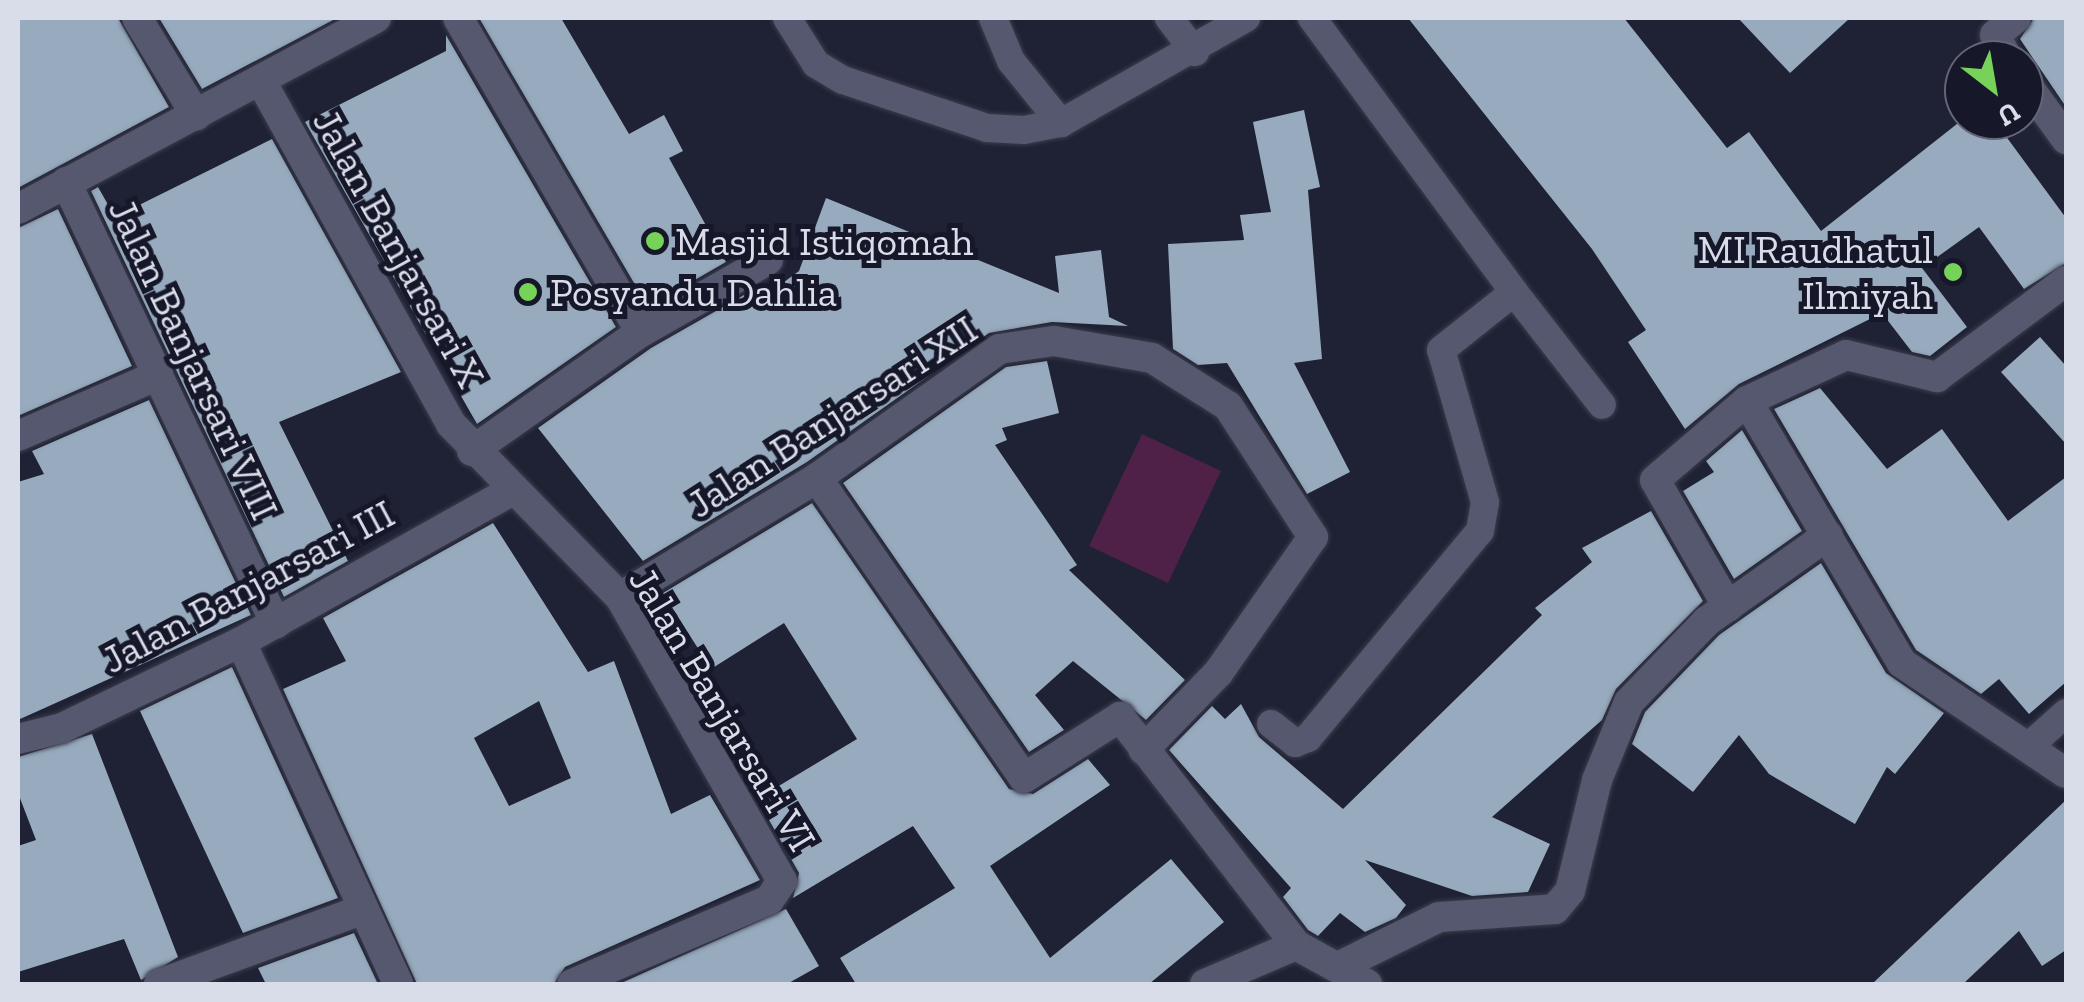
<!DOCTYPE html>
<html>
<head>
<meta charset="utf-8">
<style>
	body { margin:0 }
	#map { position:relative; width:2084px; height:1002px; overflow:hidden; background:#1f2234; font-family:"Zilla Slab",serif }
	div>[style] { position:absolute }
	.green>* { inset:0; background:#4f2048 }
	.building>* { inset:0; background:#97aabe }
	.roads { filter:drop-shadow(0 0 2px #3b3d4c) drop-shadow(0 0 2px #3b3d4c) }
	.lane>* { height:28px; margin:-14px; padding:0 14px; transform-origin:14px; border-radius:14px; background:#55586e }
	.street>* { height:30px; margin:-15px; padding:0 15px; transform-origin:15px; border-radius:15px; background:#55586e }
	.dots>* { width:28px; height:28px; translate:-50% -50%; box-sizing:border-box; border:5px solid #16182a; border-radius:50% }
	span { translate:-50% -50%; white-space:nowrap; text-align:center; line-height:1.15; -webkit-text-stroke:10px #16182a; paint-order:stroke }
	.poi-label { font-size:40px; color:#d9dce9 }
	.left { translate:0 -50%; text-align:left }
	.right { translate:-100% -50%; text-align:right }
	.street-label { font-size:40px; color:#d9dce9 }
	.frame { position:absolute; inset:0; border:20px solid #d9dce9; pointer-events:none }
	.north { position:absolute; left:1944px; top:40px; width:100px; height:100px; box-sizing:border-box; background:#16182a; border:2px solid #646676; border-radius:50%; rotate:149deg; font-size:28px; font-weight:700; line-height:40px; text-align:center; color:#d9dce9 }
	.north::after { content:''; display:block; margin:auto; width:35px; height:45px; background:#77d259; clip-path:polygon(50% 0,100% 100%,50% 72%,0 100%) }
</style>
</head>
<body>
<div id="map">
	<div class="green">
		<div style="clip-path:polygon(1142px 434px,1221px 471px,1168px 583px,1089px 546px)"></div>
	</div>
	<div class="building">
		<div style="clip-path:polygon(18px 18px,118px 18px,169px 107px,18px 188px)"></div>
		<div style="clip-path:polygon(159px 18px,337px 18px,202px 89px)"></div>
		<div style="clip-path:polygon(479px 18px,561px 18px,629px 134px,664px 115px,683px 151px,669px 158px,726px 262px,648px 307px)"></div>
		<div style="clip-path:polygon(1408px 18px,1624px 18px,1727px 148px,1749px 132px,1821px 231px,1962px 120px,1994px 120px,2066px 218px,2066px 263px,2024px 289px,1979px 227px,1922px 268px,1967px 327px,1930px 356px,1912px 352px,1882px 313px,1739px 384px,1685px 429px,1628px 342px,1646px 330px,1592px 249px)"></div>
		<div style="clip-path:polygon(1738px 18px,1850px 18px,1790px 73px)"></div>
		<div style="clip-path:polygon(2034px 18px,2066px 18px,2066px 107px,2020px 39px)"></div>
		<div style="clip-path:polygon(446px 35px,616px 327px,477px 424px,305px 122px,446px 51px)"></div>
		<div style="clip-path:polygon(1304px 110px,1320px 187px,1308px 190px,1322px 359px,1294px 363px,1350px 472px,1307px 494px,1227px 363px,1198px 365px,1173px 349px,1168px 244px,1244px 240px,1240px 215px,1271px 212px,1253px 122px)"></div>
		<div style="clip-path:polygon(272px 139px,401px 372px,279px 422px,348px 561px,284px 597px,91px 191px,98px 187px,115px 217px)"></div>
		<div style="clip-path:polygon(826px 198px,1059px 293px,1055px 256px,1101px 250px,1109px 317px,1128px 326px,1052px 322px,989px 333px,807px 462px,643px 561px,538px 428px,651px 348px,744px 295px,750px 307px,799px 271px)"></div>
		<div style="clip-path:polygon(58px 209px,132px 366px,18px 416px,18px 228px)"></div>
		<div style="clip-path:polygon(2040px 337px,2066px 366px,2066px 444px,2001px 372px)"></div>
		<div style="clip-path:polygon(1047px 361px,1059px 413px,1002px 428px,1007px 440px,995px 445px,1077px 565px,1069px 570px,1185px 680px,1146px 720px,1073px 661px,1035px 695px,1064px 730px,1029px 752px,843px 483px,1006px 367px)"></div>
		<div style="clip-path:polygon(1820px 388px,1887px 469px,1942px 429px,2008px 521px,2066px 477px,2066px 682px,2029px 714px,1999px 679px,1981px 694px,1916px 650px,1774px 409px)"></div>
		<div style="clip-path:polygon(149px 400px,251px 615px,18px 720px,18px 482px,44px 474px,32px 451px)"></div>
		<div style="clip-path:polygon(1742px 430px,1802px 531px,1734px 579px,1683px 491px,1714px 472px,1706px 461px)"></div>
		<div style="clip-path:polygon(812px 503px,1009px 789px,1033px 794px,1088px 759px,1110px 785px,990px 866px,1050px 958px,1171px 859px,1224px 922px,1149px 984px,856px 984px,840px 958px,955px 888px,913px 826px,793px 898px,799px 873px,757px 799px,857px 739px,784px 623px,711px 669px,663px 593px)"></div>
		<div style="clip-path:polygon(1651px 511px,1703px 601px,1616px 689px,1602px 720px,1492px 817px,1550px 844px,1528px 892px,1472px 896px,1365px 860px,1406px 905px,1396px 918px,1365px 932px,1340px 913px,1318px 936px,1308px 930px,1283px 897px,1291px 888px,1169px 750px,1212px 706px,1225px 719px,1241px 704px,1259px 737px,1343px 809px,1542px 615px,1535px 608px,1592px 562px,1582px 548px)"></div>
		<div style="clip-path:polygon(evenodd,493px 523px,588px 672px,614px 661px,671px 814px,710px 795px,760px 880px,565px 967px,554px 984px,417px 984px,283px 689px,346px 661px,323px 618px,493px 523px,539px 701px,571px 778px,509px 806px,474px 738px,539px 701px)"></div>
		<div style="clip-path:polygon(1821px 563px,1886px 673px,1944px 713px,1895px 774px,1887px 767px,1855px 824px,1769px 774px,1739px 735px,1693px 792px,1632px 744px,1645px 712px,1719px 635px)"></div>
		<div style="clip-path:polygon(232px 667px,338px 898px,243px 933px,140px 711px)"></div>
		<div style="clip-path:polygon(92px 734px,178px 957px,141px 980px,124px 939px,18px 972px,18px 846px,36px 840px,18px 793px,18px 757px)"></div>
		<div style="clip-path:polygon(2066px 800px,2066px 950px,2042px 966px,2019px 931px,1963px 984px,1872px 984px)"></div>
		<div style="clip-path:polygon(786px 909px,819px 966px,787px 984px,619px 984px)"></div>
		<div style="clip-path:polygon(354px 933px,378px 984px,266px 984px,258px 968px)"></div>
	</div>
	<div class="roads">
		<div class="lane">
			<div style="left:787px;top:18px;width:54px;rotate:57.8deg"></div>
			<div style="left:816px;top:64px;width:31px;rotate:31deg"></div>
			<div style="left:843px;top:80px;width:152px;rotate:18.4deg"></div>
			<div style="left:987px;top:128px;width:37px;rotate:3deg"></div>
			<div style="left:1024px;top:130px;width:38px;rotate:-11deg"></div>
			<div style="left:1061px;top:123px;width:213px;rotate:-29.6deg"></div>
			<div style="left:993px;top:18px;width:47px;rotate:67.3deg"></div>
			<div style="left:1011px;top:61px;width:80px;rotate:51.1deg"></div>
			<div style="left:1169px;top:18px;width:43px;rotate:52.6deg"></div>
			<div style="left:1312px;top:18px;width:340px;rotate:53.6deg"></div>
			<div style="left:1271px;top:724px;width:31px;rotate:38deg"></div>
			<div style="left:1295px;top:743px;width:14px;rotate:-21deg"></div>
			<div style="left:1308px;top:738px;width:269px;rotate:-50.3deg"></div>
			<div style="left:1480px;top:531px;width:29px;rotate:-80deg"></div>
			<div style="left:1485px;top:502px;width:158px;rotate:-106.1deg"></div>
			<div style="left:1441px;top:350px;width:93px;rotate:-38.5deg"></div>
			<div style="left:1514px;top:292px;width:143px;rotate:52.1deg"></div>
			<div style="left:2028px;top:747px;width:51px;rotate:-41.8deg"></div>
		</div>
		<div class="street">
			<div style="left:137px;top:18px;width:114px;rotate:58.7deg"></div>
			<div style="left:458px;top:18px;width:363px;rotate:59.8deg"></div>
			<div style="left:2008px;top:60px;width:28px;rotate:-117deg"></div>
			<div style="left:1995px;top:35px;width:27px;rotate:-39deg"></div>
			<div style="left:261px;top:81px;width:392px;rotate:61deg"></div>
			<div style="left:451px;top:424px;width:242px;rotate:45.7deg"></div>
			<div style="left:620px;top:597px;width:327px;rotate:60.3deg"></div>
			<div style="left:782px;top:881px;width:23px;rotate:124deg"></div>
			<div style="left:769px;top:900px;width:214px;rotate:156.9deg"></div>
			<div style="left:2024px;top:81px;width:72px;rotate:54.1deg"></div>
			<div style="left:66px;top:182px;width:489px;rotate:64.6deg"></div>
			<div style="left:18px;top:209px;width:406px;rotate:-28.1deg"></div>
			<div style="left:1747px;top:401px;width:304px;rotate:59.4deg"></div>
			<div style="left:1902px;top:663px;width:197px;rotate:33.9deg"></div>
			<div style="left:18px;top:436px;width:153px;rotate:-23.5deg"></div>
			<div style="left:472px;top:451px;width:207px;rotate:-35.2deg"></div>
			<div style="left:641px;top:332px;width:146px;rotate:-29.6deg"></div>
			<div style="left:817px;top:478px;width:364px;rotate:55.4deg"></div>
			<div style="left:1024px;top:778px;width:114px;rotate:-32.4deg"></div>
			<div style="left:1120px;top:717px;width:288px;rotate:52.3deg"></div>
			<div style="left:1296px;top:945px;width:81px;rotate:28.8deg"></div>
			<div style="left:620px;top:597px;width:230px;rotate:-31.1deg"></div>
			<div style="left:817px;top:478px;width:223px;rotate:-35.3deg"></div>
			<div style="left:999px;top:349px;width:56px;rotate:-8.3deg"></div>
			<div style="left:1054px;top:341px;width:99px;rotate:9.8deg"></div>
			<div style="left:1152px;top:358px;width:90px;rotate:32.3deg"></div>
			<div style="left:1228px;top:406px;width:156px;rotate:57deg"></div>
			<div style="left:1313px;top:537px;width:166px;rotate:124.9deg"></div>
			<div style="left:1218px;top:673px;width:107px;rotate:134.2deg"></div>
			<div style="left:1728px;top:607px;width:146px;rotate:-119.9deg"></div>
			<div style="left:1655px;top:480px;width:121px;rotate:-40.7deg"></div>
			<div style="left:1747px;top:401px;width:109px;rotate:-24.9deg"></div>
			<div style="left:1846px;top:355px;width:94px;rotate:13.6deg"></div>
			<div style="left:1937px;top:377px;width:161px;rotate:-36.7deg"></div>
			<div style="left:241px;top:642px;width:376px;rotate:65.3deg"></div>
			<div style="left:18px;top:739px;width:45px;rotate:-14deg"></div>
			<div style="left:62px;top:728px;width:199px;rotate:-25.7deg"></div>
			<div style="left:241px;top:642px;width:309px;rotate:-29.2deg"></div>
			<div style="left:1340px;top:966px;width:110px;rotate:-26.3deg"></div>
			<div style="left:1439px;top:917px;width:116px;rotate:-3.9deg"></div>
			<div style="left:1555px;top:909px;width:23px;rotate:-50deg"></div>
			<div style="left:1570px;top:891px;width:114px;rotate:-76.3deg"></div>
			<div style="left:1597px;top:780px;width:84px;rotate:-67.7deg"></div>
			<div style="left:1629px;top:702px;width:112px;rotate:-46.1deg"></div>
			<div style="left:1707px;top:621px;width:148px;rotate:-35.4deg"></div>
			<div style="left:159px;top:984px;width:218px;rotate:-20.1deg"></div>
			<div style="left:1205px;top:984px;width:99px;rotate:-23.2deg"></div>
		</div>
	</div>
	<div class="dots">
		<div style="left:655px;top:241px;background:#77d259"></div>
		<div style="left:1953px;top:272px;background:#77d259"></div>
		<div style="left:528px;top:292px;background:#77d259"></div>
	</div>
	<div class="poi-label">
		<span class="left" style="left:675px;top:241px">Masjid Istiqomah</span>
		<span class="right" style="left:1933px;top:272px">MI Raudhatul<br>Ilmiyah</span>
		<span class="left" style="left:550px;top:292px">Posyandu Dahlia</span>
	</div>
	<div class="street-label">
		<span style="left:399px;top:248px;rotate:61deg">Jalan Banjarsari X</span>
		<span style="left:194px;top:359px;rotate:65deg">Jalan Banjarsari VIII</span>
		<span style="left:832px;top:416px;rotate:-33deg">Jalan Banjarsari XII</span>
		<span style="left:248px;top:586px;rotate:-28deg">Jalan Banjarsari III</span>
		<span style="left:723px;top:709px;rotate:59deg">Jalan Banjarsari VI</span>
	</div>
	<div class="frame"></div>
	<div class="north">U</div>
</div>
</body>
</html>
